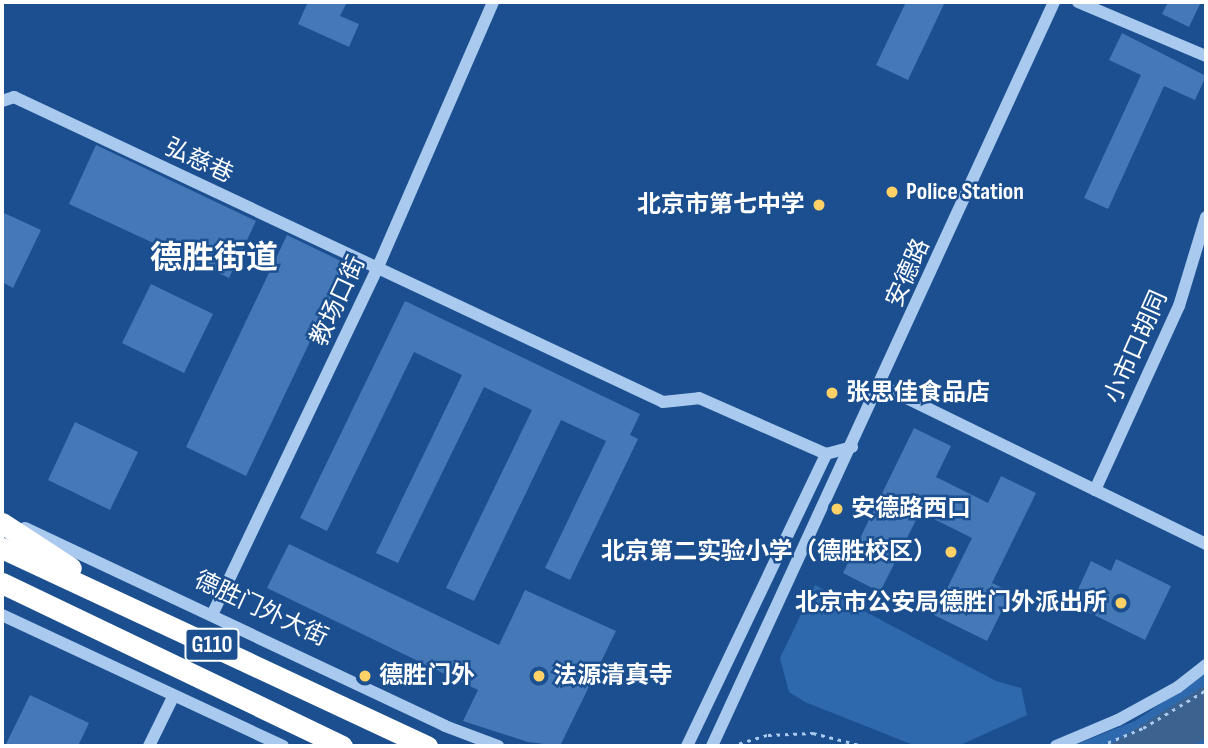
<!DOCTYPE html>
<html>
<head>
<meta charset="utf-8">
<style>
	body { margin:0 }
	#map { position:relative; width:1208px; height:748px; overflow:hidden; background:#1b4f8f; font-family:"Sofia Sans Condensed","Noto Sans SC",sans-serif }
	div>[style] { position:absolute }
	.green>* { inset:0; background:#2e69ad }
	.water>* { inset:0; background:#3c6290 }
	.building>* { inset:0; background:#4478b7 }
	.path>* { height:2.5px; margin-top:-1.25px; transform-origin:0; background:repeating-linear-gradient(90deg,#a9c9ee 0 3.5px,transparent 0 8.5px) }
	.minor>* { height:12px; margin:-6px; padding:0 6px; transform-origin:6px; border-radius:6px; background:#a9c9ee }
	.highway>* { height:21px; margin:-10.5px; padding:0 10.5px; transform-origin:10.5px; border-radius:10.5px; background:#fff }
	.dots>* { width:19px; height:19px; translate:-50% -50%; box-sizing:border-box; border:4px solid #1b4f8f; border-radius:50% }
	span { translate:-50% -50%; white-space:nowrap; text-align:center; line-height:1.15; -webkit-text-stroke:5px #1b4f8f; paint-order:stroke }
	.shield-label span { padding:2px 5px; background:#1b4f8f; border:2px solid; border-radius:5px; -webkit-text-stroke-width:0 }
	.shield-label { font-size:23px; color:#fff; font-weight:700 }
	.street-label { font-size:24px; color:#fff }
	.poi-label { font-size:24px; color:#fff; font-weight:700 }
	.left { translate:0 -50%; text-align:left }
	.right { translate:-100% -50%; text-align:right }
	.district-label { font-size:32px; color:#fff; font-weight:700 }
	.frame { position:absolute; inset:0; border:4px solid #fff; pointer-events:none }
</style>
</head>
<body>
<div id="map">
	<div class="green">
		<div style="clip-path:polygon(815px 585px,996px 681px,1021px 688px,1027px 715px,958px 746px,916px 746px,805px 702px,789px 692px,780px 658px)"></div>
		<div style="clip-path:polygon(1206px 673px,1206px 746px,1072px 746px,1135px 721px)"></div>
	</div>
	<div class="water">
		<div style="clip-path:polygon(1206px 685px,1206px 737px,1193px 746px,1108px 746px)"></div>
	</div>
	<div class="building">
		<div style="clip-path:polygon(308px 2px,347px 2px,340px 16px,359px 24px,349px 47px,298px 24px)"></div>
		<div style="clip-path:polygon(906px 2px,945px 2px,908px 80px,876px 65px)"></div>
		<div style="clip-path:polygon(1168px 2px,1201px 2px,1189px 27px,1162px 14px)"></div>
		<div style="clip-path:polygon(1122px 33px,1206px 76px,1195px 100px,1164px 86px,1108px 209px,1084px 198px,1141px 75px,1109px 60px)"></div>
		<div style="clip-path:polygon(96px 145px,256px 221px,229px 278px,69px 204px)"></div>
		<div style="clip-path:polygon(2px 212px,41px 230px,13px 288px,2px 282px)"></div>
		<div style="clip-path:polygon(287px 235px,347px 264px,246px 476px,186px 447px)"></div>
		<div style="clip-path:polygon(151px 284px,213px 314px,184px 373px,122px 343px)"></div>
		<div style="clip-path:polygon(405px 301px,640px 414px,630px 435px,638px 439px,570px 580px,545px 568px,606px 441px,561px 420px,474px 601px,446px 588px,532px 410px,484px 387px,398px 563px,376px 553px,462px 375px,414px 352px,327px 531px,300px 518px)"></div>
		<div style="clip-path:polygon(75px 422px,138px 452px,110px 510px,48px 480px)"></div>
		<div style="clip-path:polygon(914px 428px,951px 446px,936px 477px,988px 503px,1001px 476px,1036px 493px,992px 583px,1011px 592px,987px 641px,934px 615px,972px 538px,920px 512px,880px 592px,843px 573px)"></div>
		<div style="clip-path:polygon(289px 544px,499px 645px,525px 590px,616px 631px,560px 746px,528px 742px,463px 721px,478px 690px,267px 588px)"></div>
		<div style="clip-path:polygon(1116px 559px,1171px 586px,1145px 640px,1078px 607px,1082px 599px,1075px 596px,1091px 561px,1111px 571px)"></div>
		<div style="clip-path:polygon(30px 695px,89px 723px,78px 746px,5px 746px)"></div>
	</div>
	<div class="path">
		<div style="left:731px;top:746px;width:39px;rotate:-17deg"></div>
		<div style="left:768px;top:735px;width:45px;rotate:-2.5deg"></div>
		<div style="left:813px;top:733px;width:53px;rotate:14.3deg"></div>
		<div style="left:1100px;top:746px;width:47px;rotate:-22.7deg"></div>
		<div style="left:1143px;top:728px;width:74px;rotate:-31.1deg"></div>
	</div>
	<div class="minor">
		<div style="left:1078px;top:2px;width:139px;rotate:22.9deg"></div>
		<div style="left:2px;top:101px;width:13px;rotate:-18deg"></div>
		<div style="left:14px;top:97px;width:717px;rotate:25.17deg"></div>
		<div style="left:663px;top:402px;width:36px;rotate:-6deg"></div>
		<div style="left:699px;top:398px;width:139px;rotate:23.8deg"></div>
		<div style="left:880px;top:385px;width:363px;rotate:26deg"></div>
		<div style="left:1095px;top:490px;width:202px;rotate:-65.5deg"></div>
		<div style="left:1179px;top:306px;width:93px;rotate:-73.1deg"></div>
		<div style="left:25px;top:528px;width:464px;rotate:25.2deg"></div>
		<div style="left:445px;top:726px;width:57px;rotate:20.7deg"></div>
		<div style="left:2px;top:615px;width:310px;rotate:25deg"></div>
		<div style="left:212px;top:615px;width:383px;rotate:-64.5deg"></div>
		<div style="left:377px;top:269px;width:291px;rotate:-66.5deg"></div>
		<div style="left:149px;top:746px;width:55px;rotate:-63.9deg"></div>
		<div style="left:687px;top:746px;width:323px;rotate:-64.5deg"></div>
		<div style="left:826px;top:454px;width:27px;rotate:-15deg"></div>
		<div style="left:712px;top:746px;width:819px;rotate:-65.31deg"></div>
		<div style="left:1056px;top:746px;width:67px;rotate:-22.8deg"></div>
		<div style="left:1118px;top:720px;width:68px;rotate:-28.8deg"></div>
		<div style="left:1178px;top:687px;width:36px;rotate:-38deg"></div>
	</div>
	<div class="highway">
		<div style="left:2px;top:523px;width:82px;rotate:33.1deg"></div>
		<div style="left:2px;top:548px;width:469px;rotate:25deg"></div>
		<div style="left:2px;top:583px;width:377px;rotate:25.6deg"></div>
	</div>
	<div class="dots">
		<div style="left:892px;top:192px;background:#ffd166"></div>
		<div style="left:819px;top:205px;background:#ffd166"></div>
		<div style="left:832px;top:393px;background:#ffd166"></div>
		<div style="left:837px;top:509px;background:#ffd166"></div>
		<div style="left:951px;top:552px;background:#ffd166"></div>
		<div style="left:1121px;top:603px;background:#ffd166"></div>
		<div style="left:365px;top:676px;background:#ffd166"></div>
		<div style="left:539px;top:676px;background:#ffd166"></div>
	</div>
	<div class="shield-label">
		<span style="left:212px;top:645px">G110</span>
	</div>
	<div class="street-label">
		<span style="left:199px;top:161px;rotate:25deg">弘慈巷</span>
		<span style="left:908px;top:273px;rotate:-66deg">安德路</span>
		<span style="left:338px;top:301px;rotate:-65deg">教场口街</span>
		<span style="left:1136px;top:347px;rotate:-66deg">小市口胡同</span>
		<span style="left:261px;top:609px;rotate:25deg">德胜门外大街</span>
	</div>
	<div class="poi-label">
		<span class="left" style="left:906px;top:192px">Police Station</span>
		<span class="right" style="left:805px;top:205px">北京市第七中学</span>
		<span class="left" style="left:846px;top:393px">张思佳食品店</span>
		<span class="left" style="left:851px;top:509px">安德路西口</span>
		<span class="right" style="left:937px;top:552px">北京第二实验小学（德胜校区）</span>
		<span class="right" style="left:1107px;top:603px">北京市公安局德胜门外派出所</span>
		<span class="left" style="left:379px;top:676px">德胜门外</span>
		<span class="left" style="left:553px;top:676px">法源清真寺</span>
	</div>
	<div class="district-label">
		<span style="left:214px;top:259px">德胜街道</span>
	</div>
	<div class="frame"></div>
</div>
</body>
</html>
